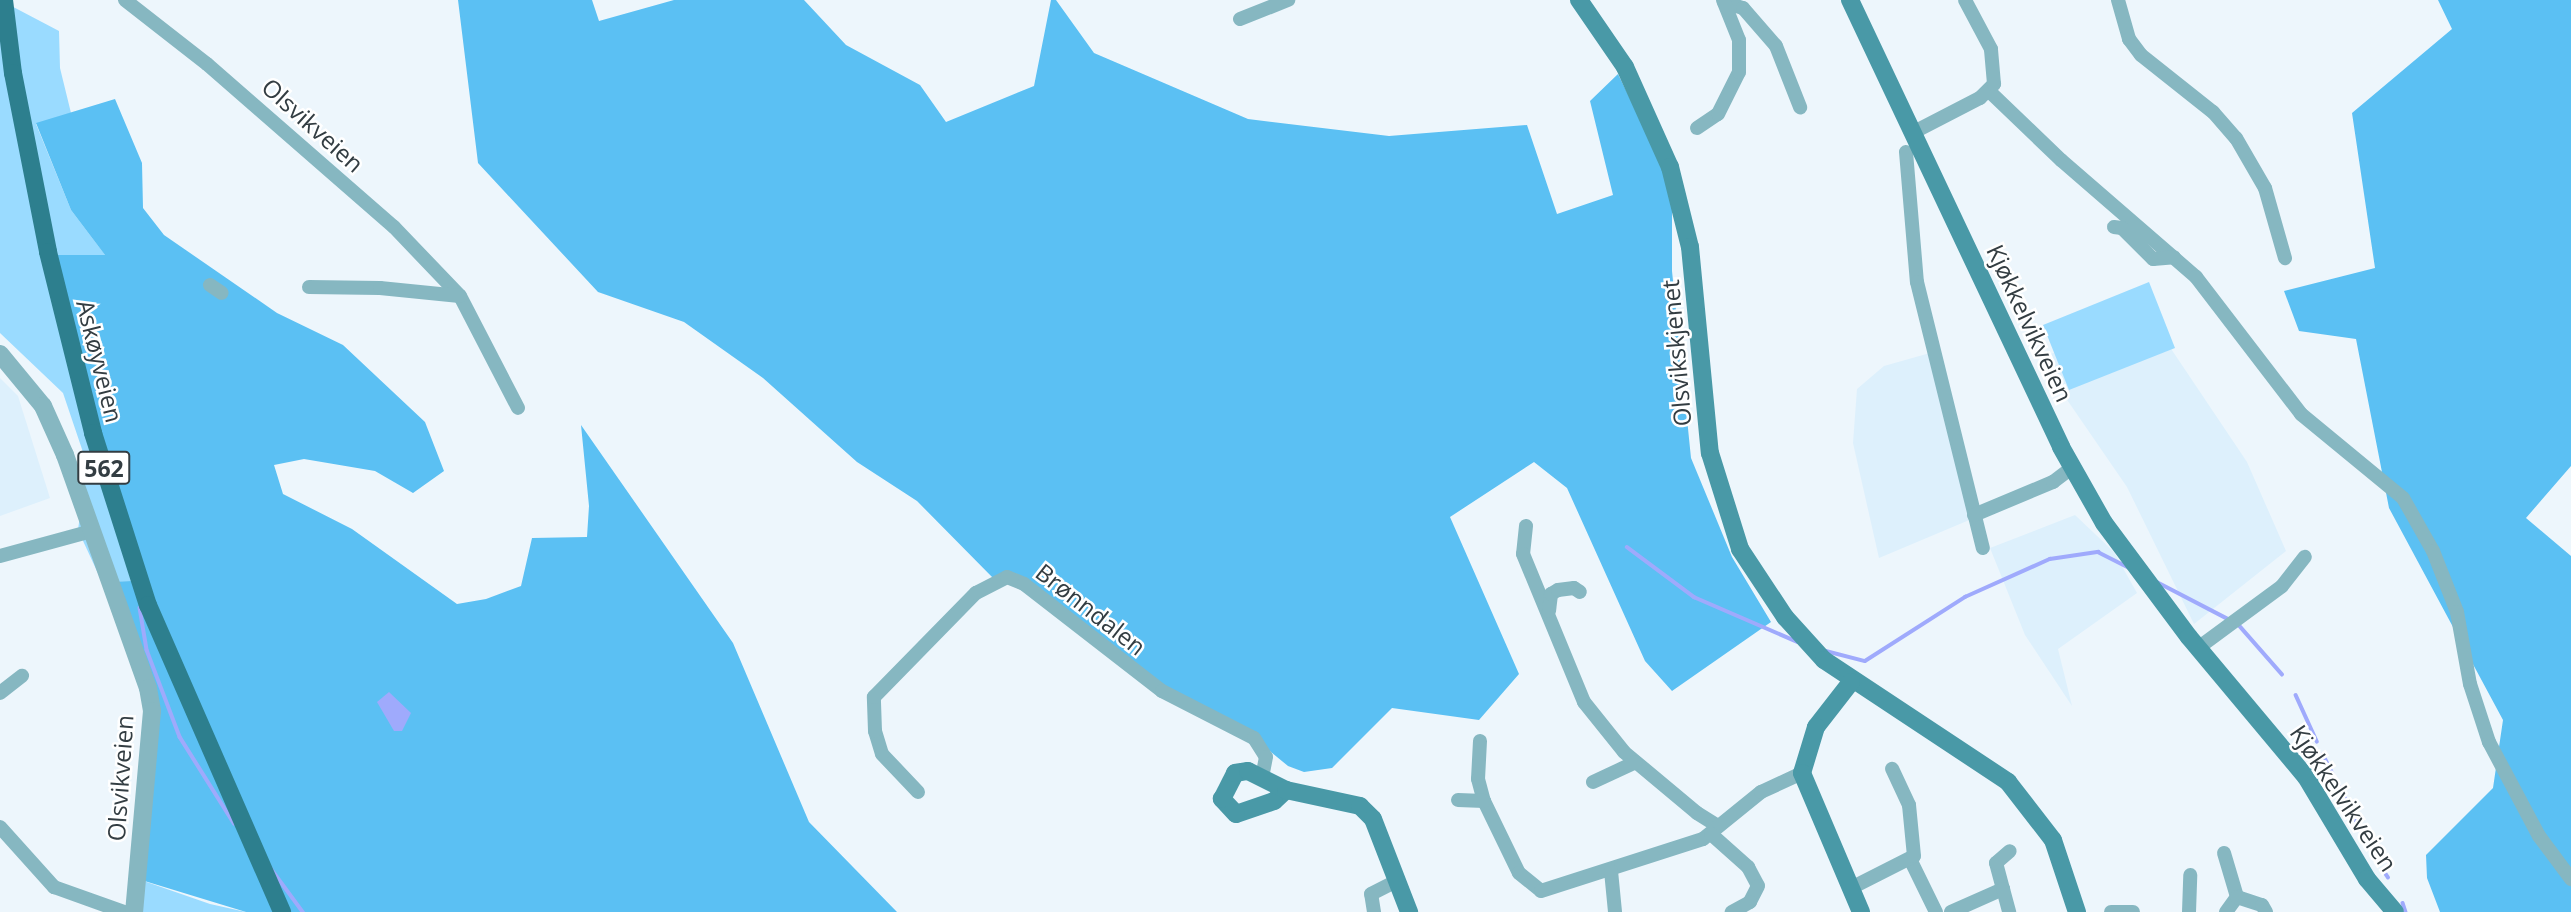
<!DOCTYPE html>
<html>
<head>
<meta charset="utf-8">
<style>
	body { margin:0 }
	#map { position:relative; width:2571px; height:912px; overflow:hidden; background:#edf6fc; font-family:"Open Sans",sans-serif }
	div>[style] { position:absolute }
	.built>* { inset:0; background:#ddf0fc }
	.green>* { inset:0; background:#9adbff }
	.forest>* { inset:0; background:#5bc0f3 }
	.water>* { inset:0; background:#9faafc }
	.stream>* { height:3.5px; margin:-1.75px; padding:0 1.75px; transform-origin:1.75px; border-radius:1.75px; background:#9faafc }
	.minor>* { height:14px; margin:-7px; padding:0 7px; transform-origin:7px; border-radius:7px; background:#86b7c1 }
	.tertiary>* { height:18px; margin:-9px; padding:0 9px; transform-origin:9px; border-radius:9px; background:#86b7c1 }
	.secondary>* { height:18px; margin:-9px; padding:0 9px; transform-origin:9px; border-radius:9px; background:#4999a7 }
	.primary>* { height:18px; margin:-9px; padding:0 9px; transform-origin:9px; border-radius:9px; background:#2d7f8e }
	span { translate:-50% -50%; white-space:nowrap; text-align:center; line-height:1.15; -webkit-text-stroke:5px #fff; paint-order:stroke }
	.shield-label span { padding:2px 5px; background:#fff; border:2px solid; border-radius:5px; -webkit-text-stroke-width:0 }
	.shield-label { font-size:23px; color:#333d42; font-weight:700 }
	.street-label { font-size:24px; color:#333d42 }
</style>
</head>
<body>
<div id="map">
	<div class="built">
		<div style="clip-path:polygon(2147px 313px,2247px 462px,2286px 551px,2194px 624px,2127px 487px,2039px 359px)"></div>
		<div style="clip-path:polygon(1930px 353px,1974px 518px,1879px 558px,1853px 443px,1857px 389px,1884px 366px)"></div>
		<div style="clip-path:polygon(0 378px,18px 396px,50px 498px,0 516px)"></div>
		<div style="clip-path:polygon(2075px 515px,2114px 552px,2137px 593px,2058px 649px,2072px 706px,2025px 635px,1990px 548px)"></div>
	</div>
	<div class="green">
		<div style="clip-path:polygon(0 0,59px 31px,60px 68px,71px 113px,36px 124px,71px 210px,118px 272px,132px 581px,102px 582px,78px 530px,87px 464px,63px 393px,0 333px)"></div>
		<div style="clip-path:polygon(2149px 282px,2175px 348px,2069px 390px,2043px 325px)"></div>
		<div style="clip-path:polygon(138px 879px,210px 904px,246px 912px,136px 912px)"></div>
	</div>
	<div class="forest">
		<div style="clip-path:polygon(458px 0,592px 0,599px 21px,674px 0,804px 0,846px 45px,920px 85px,946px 122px,1034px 86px,1051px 0,1056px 0,1094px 53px,1248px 119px,1389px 136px,1527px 125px,1557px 214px,1613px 195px,1590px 101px,1618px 74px,1661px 162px,1672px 199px,1672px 271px,1691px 458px,1732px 557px,1771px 622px,1672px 691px,1645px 661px,1567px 488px,1534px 462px,1450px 517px,1519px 674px,1479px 720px,1392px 708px,1332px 768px,1304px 772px,1288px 766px,1254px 738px,1201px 714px,1024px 584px,995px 580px,917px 501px,857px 462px,763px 378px,684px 322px,598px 292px,478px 163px)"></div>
		<div style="clip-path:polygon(2438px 0,2571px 0,2571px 466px,2526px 518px,2571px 556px,2571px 912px,2440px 912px,2427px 878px,2426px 855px,2493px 788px,2503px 720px,2389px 508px,2356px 339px,2299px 331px,2284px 291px,2375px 268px,2352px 113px,2452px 29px)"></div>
		<div style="clip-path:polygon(115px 99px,142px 163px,143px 208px,164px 235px,277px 313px,343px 345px,425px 422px,444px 471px,413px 493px,375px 471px,304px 459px,274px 465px,283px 494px,352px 529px,457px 604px,486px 599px,521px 586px,532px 538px,587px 537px,589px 506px,581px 425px,733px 643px,809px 822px,897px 912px,246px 912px,138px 879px,156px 703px,102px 582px,132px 581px,44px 255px,105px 255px,71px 210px,36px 123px)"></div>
	</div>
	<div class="water">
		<div style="clip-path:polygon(389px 692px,411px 713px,402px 731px,394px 731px,377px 702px)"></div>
	</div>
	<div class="stream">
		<div style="left:1627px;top:547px;width:84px;rotate:36.7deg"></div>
		<div style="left:1694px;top:597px;width:113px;rotate:23.4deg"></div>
		<div style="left:2157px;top:582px;width:80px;rotate:27.5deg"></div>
		<div style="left:140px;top:608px;width:43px;rotate:80.5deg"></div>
		<div style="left:147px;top:650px;width:93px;rotate:69.2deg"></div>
		<div style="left:180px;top:737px;width:102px;rotate:57.9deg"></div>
		<div style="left:2238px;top:624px;width:67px;rotate:48.7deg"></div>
		<div style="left:1826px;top:651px;width:40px;rotate:14.4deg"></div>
		<div style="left:1865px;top:661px;width:119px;rotate:-32.6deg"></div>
		<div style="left:1965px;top:597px;width:93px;rotate:-24.1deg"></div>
		<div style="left:2050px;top:559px;width:49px;rotate:-8.3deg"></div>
		<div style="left:2098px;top:552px;width:35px;rotate:27deg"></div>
		<div style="left:2296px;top:695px;width:51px;rotate:65.5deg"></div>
		<div style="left:2323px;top:754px;width:76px;rotate:63.4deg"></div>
		<div style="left:270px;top:867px;width:56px;rotate:53.7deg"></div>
		<div style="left:2386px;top:874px;width:4px;rotate:56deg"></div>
		<div style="left:2403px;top:903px;width:9px;rotate:72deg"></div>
	</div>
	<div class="minor">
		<div style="left:125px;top:0;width:104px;rotate:38deg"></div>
		<div style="left:207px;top:64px;width:248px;rotate:41.1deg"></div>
		<div style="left:394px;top:227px;width:95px;rotate:46.3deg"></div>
		<div style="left:460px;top:296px;width:126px;rotate:62.6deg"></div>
		<div style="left:2118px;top:0;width:41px;rotate:74.2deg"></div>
		<div style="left:2129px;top:39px;width:20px;rotate:53deg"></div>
		<div style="left:2141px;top:55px;width:92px;rotate:38.4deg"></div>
		<div style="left:2213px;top:112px;width:35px;rotate:49deg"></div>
		<div style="left:2236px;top:138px;width:58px;rotate:59.9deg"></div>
		<div style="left:2265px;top:188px;width:73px;rotate:74.1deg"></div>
		<div style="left:1724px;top:2px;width:20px;rotate:18deg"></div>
		<div style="left:1743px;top:8px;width:50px;rotate:49deg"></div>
		<div style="left:1776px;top:46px;width:66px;rotate:68.5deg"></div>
		<div style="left:1240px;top:19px;width:52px;rotate:-21.6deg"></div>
		<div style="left:1989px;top:91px;width:100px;rotate:43.8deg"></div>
		<div style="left:2061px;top:160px;width:179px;rotate:40.9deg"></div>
		<div style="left:2196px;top:277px;width:173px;rotate:52.5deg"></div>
		<div style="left:2301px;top:414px;width:132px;rotate:39.5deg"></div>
		<div style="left:2403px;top:498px;width:61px;rotate:60.5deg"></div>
		<div style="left:2433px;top:551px;width:66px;rotate:68.5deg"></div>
		<div style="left:2457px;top:612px;width:73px;rotate:79.8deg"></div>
		<div style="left:2470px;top:684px;width:61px;rotate:71.9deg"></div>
		<div style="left:2489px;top:742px;width:106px;rotate:62deg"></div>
		<div style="left:2539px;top:836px;width:54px;rotate:53.3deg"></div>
		<div style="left:1697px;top:128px;width:25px;rotate:-34deg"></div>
		<div style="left:1718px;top:114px;width:47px;rotate:-63.4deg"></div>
		<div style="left:1739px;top:72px;width:32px;rotate:-90deg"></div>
		<div style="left:1739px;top:40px;width:43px;rotate:-111.8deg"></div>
		<div style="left:1914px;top:132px;width:74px;rotate:-27.3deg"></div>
		<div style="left:1980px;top:98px;width:20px;rotate:-45deg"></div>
		<div style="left:1994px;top:84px;width:35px;rotate:-95deg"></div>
		<div style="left:1991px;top:49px;width:55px;rotate:-118deg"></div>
		<div style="left:1906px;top:152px;width:130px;rotate:85.2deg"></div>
		<div style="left:1917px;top:282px;width:274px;rotate:76.1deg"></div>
		<div style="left:2114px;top:227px;width:8px;rotate:7deg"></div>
		<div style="left:2122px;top:228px;width:44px;rotate:45deg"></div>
		<div style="left:2153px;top:259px;width:21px;rotate:-5deg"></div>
		<div style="left:210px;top:285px;width:14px;rotate:34deg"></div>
		<div style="left:309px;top:287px;width:71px;rotate:0.8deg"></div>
		<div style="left:380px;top:288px;width:80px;rotate:5.7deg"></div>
		<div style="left:1974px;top:515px;width:86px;rotate:-22.7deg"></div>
		<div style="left:2053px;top:482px;width:25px;rotate:-37deg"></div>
		<div style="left:1526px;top:526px;width:28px;rotate:96deg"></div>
		<div style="left:1523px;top:554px;width:160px;rotate:67.6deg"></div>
		<div style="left:1584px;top:702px;width:64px;rotate:51.3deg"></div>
		<div style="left:1624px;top:752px;width:95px;rotate:39.9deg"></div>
		<div style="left:1697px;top:813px;width:25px;rotate:32deg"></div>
		<div style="left:0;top:556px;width:95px;rotate:-15.2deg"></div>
		<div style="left:1549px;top:611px;width:17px;rotate:-83deg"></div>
		<div style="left:1551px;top:594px;width:8px;rotate:-30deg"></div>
		<div style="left:1558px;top:590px;width:16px;rotate:-7deg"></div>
		<div style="left:1574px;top:588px;width:7px;rotate:34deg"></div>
		<div style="left:2198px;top:648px;width:104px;rotate:-36.4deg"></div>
		<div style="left:2282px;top:586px;width:37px;rotate:-52deg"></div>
		<div style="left:0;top:693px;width:28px;rotate:-38deg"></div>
		<div style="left:1480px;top:741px;width:38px;rotate:93deg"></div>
		<div style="left:1478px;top:779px;width:23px;rotate:75deg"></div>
		<div style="left:1484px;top:801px;width:80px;rotate:64.1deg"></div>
		<div style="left:1519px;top:873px;width:28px;rotate:39deg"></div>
		<div style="left:1541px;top:891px;width:170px;rotate:-17.8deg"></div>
		<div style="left:1703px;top:839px;width:75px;rotate:-39deg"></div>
		<div style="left:1761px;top:792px;width:45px;rotate:-24.9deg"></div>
		<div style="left:1593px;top:782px;width:47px;rotate:-24.9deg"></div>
		<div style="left:918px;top:792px;width:52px;rotate:-133.5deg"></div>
		<div style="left:882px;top:754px;width:24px;rotate:-107deg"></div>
		<div style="left:875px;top:731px;width:34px;rotate:-92deg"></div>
		<div style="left:874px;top:697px;width:146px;rotate:-45.6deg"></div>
		<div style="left:976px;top:593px;width:35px;rotate:-27deg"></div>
		<div style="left:1007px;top:577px;width:18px;rotate:22deg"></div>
		<div style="left:1024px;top:584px;width:175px;rotate:37.8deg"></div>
		<div style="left:1162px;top:691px;width:103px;rotate:27.1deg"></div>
		<div style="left:1254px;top:738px;width:22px;rotate:58deg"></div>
		<div style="left:1266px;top:757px;width:21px;rotate:101deg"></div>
		<div style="left:1458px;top:800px;width:26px;rotate:2deg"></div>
		<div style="left:0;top:827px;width:81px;rotate:48deg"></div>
		<div style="left:54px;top:887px;width:74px;rotate:19.7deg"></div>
		<div style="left:1711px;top:834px;width:50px;rotate:41.7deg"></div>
		<div style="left:1748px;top:867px;width:21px;rotate:62deg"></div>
		<div style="left:1758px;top:886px;width:18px;rotate:117deg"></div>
		<div style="left:1750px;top:902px;width:21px;rotate:151deg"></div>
		<div style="left:2224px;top:853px;width:46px;rotate:73.5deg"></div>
		<div style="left:1910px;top:859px;width:59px;rotate:63.9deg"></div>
		<div style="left:1611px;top:871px;width:41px;rotate:84.4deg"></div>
		<div style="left:1853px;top:887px;width:68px;rotate:-26.9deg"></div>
		<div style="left:1914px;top:856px;width:51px;rotate:-95.6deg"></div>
		<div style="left:1909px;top:805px;width:40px;rotate:-115deg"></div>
		<div style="left:2003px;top:889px;width:27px;rotate:-105deg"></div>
		<div style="left:1996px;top:863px;width:18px;rotate:-41deg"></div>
		<div style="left:1374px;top:912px;width:18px;rotate:-99deg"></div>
		<div style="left:1371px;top:894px;width:27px;rotate:-27deg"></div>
		<div style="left:1951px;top:912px;width:57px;rotate:-23.9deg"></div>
		<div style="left:2003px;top:889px;width:24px;rotate:75deg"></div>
		<div style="left:2111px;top:912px;width:22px"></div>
		<div style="left:2189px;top:912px;width:37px;rotate:-88deg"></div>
		<div style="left:2226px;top:912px;width:19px;rotate:-54deg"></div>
		<div style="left:2237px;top:897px;width:26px;rotate:18deg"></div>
		<div style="left:2262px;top:905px;width:8px;rotate:60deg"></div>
	</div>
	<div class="tertiary">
		<div style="left:0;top:354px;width:67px;rotate:50.4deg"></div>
		<div style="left:43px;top:406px;width:54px;rotate:65.8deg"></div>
		<div style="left:65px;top:455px;width:247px;rotate:70.4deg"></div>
		<div style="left:148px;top:688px;width:23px;rotate:80deg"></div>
		<div style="left:152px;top:711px;width:202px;rotate:95.1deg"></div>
	</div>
	<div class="secondary">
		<div style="left:1579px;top:0;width:81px;rotate:55.5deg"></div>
		<div style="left:1625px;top:67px;width:110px;rotate:65.8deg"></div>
		<div style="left:1670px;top:167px;width:82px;rotate:76deg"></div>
		<div style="left:1690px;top:247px;width:207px;rotate:84.5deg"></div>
		<div style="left:1710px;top:453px;width:101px;rotate:72.6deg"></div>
		<div style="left:1740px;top:549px;width:82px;rotate:56.5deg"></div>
		<div style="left:1785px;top:617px;width:58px;rotate:47.8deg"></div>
		<div style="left:1824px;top:660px;width:221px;rotate:33.5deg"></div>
		<div style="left:2008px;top:782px;width:73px;rotate:52.2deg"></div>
		<div style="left:2053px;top:840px;width:76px;rotate:71.6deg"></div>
		<div style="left:1850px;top:0;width:494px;rotate:64.7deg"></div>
		<div style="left:2061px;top:447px;width:87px;rotate:60.5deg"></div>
		<div style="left:2104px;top:523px;width:142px;rotate:53.3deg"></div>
		<div style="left:2189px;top:637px;width:182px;rotate:50.1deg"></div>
		<div style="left:2306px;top:777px;width:119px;rotate:59.1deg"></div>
		<div style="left:2367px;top:879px;width:43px;rotate:49.7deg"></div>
		<div style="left:1851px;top:682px;width:57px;rotate:127.9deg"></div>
		<div style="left:1816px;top:727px;width:48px;rotate:106.9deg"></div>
		<div style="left:1802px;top:773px;width:151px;rotate:67deg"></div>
		<div style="left:1286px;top:790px;width:16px;rotate:137deg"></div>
		<div style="left:1274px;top:801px;width:40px;rotate:161.1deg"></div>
		<div style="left:1236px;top:814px;width:21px;rotate:-133deg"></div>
		<div style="left:1222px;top:799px;width:29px;rotate:-63deg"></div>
		<div style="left:1235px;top:773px;width:13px;rotate:-9deg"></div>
		<div style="left:1248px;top:771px;width:42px;rotate:26.6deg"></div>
		<div style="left:1286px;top:790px;width:76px;rotate:12.2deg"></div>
		<div style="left:1360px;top:806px;width:18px;rotate:45deg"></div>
		<div style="left:1373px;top:819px;width:100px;rotate:68.8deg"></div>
	</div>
	<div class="primary">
		<div style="left:4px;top:0;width:74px;rotate:83deg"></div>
		<div style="left:13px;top:73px;width:182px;rotate:78.9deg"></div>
		<div style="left:48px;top:252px;width:187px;rotate:76deg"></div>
		<div style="left:93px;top:433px;width:181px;rotate:72.3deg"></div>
		<div style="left:148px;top:605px;width:335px;rotate:66.4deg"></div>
	</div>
	<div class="shield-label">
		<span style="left:104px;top:468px">562</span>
	</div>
	<div class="street-label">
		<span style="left:313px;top:125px;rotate:42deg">Olsvikveien</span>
		<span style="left:2030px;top:323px;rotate:65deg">Kjøkkelvikveien</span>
		<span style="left:1676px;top:353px;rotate:-95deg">Olsvikskjenet</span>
		<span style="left:100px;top:361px;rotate:76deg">Askøyveien</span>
		<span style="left:1091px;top:609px;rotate:38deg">Brønndalen</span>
		<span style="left:120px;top:778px;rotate:-86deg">Olsvikveien</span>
		<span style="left:2344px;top:798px;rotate:56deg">Kjøkkelvikveien</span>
	</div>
</div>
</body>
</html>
